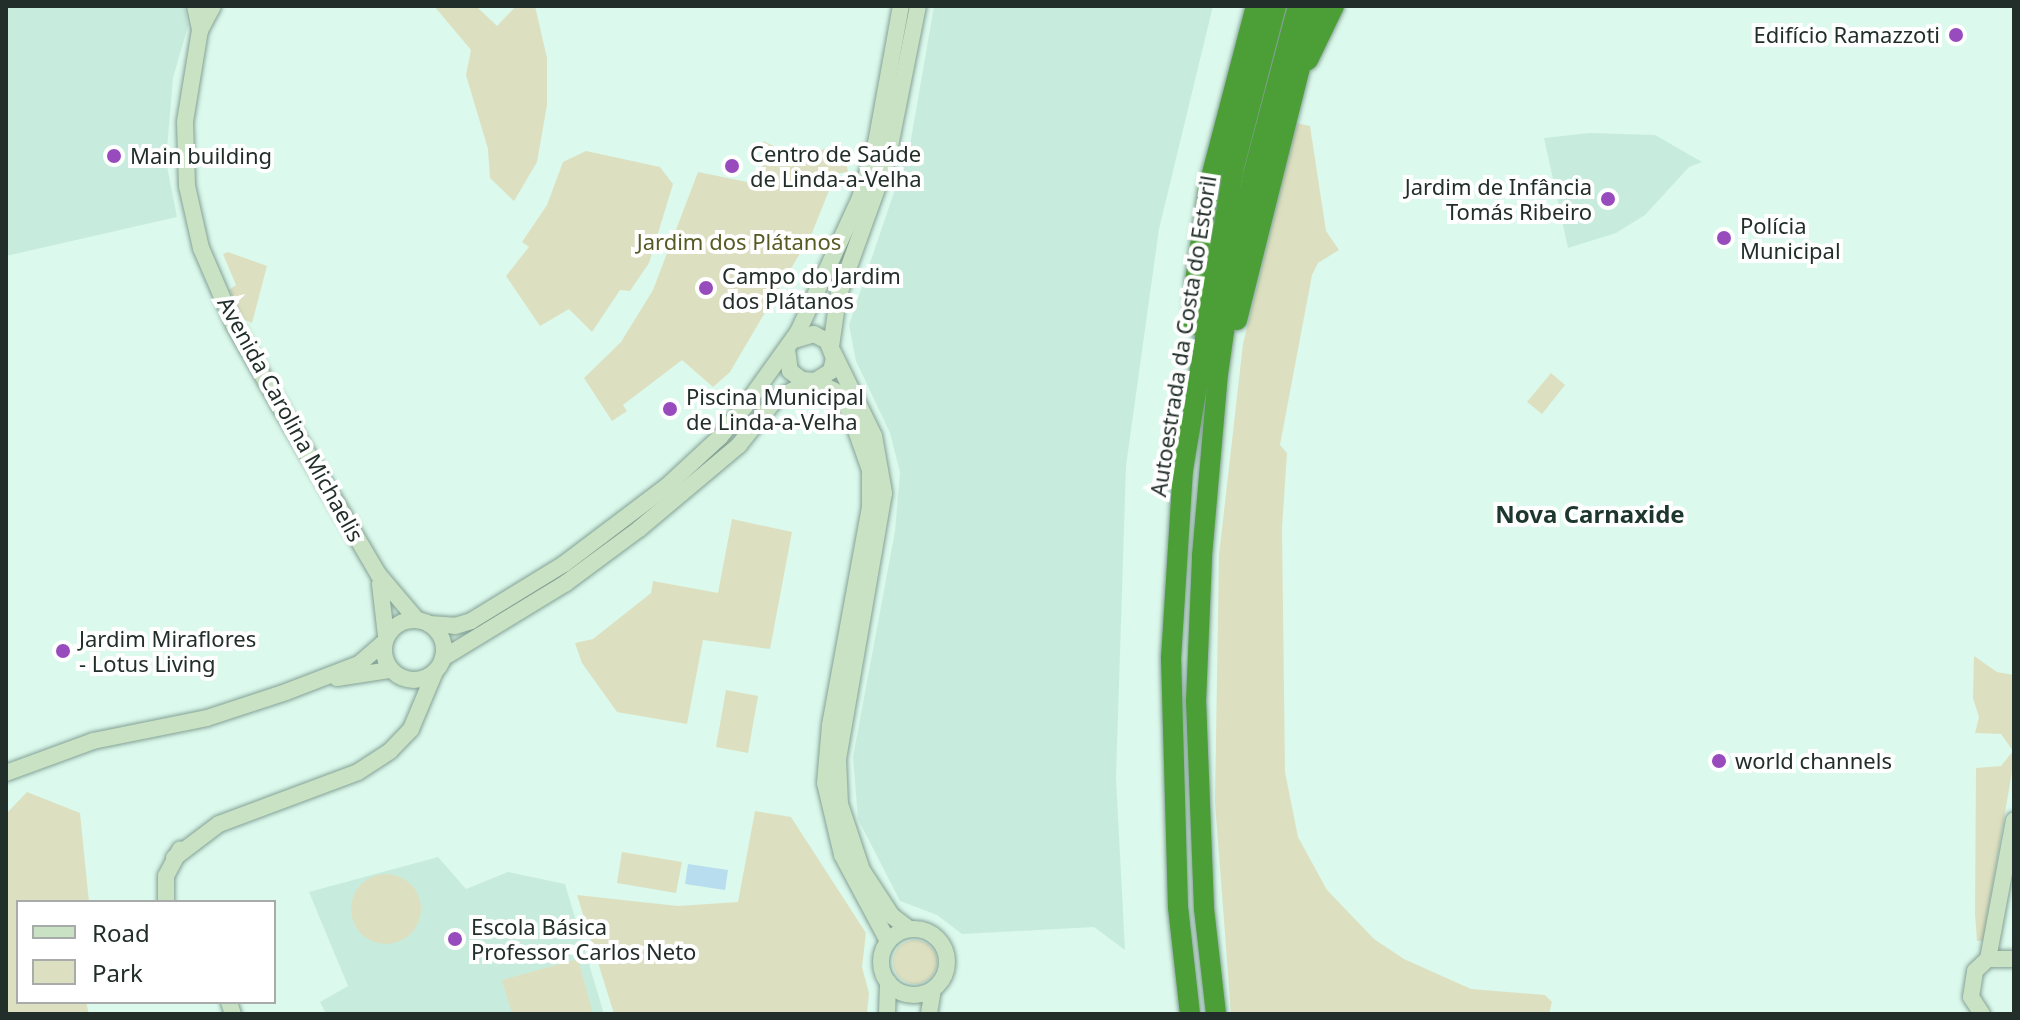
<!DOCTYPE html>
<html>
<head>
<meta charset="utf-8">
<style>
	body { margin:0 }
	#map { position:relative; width:2020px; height:1020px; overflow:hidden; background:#dbf9ec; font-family:"Noto Sans",sans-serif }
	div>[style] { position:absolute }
	.built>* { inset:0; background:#c7ecdd }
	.green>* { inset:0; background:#dde0c0 }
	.round { border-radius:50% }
	.water>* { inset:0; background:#b7ddee }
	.roads { filter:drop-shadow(0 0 2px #84a095) drop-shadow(0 0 2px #84a095) }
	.secondary>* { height:16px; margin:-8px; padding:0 8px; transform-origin:8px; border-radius:8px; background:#c9e2c3 }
	.secondary>.ring { margin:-8px; padding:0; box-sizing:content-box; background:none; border:16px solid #c9e2c3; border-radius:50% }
	.highway>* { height:20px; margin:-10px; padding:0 10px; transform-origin:10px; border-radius:10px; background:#4b9f36 }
	.dots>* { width:22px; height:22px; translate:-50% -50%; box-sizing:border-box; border:4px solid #fff; border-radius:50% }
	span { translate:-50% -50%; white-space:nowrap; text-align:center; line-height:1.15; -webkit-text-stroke:8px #fff; paint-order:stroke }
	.poi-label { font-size:22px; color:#222e29 }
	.right { translate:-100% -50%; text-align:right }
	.left { translate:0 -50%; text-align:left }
	.park-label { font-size:22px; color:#585a23 }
	.street-label { font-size:22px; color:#222e29 }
	.neighbourhood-label { font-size:24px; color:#1e372e; font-weight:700 }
	.frame { position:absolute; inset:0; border:8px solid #222e29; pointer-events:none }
	.legend { position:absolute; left:16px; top:900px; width:260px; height:104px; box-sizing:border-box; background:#fff; border:2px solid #a7aba9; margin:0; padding:10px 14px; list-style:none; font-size:24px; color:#222e29 }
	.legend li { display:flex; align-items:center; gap:16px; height:40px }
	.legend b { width:40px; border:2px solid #a7aba9 }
</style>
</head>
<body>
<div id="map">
	<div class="built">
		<div style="clip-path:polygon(6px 6px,184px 6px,188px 26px,173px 78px,166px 161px,177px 217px,6px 256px)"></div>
		<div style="clip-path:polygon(934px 6px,1213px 6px,1159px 229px,1126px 466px,1116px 778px,1125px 950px,1094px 927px,962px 934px,937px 915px,900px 901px,858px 819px,853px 757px,895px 531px,900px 472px,890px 433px,856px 361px,849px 325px,910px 145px)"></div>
		<div style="clip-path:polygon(1590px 133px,1655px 135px,1702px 162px,1689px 167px,1645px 215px,1616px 233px,1568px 248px,1544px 138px)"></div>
		<div style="clip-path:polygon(438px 857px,466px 889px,508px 872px,565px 884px,604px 1014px,326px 1014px,320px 1002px,348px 986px,309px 892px)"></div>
	</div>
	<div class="green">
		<div style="clip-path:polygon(434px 6px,476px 6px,497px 26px,516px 6px,535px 6px,547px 58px,547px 105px,537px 162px,514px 201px,490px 178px,488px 149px,466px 75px,471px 50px)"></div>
		<div style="clip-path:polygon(1296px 123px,1310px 126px,1326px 231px,1339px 250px,1318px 263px,1312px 275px,1280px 445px,1287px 453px,1282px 528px,1285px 772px,1298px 837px,1327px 890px,1374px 939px,1404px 959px,1471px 989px,1545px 995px,1552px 1002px,1549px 1014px,1231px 1014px,1215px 802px,1219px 555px,1243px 344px)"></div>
		<div style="clip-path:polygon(763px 141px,812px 164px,819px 151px,827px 148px,830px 158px,846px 161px,848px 172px,828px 175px,830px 188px,812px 233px,730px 372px,713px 387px,682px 360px,623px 405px,627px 411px,612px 421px,584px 378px,621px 342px,653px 290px,698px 172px,762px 185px)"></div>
		<div style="clip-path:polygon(586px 151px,660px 167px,673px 184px,649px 263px,630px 291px,620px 290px,592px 332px,569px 309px,540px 326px,506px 276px,529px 247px,522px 242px,547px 205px,563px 162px)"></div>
		<div style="clip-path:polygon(228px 252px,267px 266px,252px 323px,245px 320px,229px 290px,236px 285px,223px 254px)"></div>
		<div style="clip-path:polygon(1551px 373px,1565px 385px,1542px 414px,1527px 402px)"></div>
		<div style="clip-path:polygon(732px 519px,792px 532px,770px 649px,703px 640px,687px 724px,617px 712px,582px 663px,575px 643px,593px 639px,651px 593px,653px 581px,718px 593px)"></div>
		<div style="clip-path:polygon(1974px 656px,1997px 672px,2014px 675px,2014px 760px,1983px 941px,1977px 941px,1975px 914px,1976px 768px,2001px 766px,2013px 751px,2001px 734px,1975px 733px,1979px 717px,1973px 698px)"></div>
		<div style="clip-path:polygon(726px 690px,758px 696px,748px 753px,716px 747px)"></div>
		<div style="clip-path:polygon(27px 792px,80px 813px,89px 902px,18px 902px,18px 1002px,86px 1002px,89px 1014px,6px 1014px,6px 814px)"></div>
		<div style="clip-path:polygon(755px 811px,791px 817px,866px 933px,862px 967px,869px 993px,867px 1014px,614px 1014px,577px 895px,678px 906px,738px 902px)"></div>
		<div style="clip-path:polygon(622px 852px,682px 862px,676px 893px,617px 883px)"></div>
		<div class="round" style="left:351px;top:874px;width:70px;height:70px"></div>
		<div class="round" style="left:893px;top:940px;width:44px;height:44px"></div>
		<div style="clip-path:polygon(578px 959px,593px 1014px,512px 1014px,502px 980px)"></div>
	</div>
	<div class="water">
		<div style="clip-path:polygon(688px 864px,728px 870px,725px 890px,685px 884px)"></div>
	</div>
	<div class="roads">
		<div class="secondary">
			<div style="left:195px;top:6px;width:25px;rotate:78deg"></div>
			<div style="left:213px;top:6px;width:27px;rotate:118deg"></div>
			<div style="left:200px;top:30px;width:93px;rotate:99.3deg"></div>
			<div style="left:185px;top:122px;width:64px;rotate:88.2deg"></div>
			<div style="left:187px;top:186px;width:64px;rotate:77.3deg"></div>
			<div style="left:201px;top:248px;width:84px;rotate:66.8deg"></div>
			<div style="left:234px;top:325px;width:92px;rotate:60.6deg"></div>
			<div style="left:279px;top:405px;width:196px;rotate:59.6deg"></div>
			<div style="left:378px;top:574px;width:60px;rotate:49.7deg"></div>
			<div style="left:831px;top:347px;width:50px;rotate:-82deg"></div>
			<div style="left:838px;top:297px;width:145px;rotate:-70.2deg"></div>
			<div style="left:887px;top:161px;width:158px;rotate:-78.7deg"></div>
			<div style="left:787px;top:350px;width:21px;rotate:82deg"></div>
			<div style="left:790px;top:371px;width:15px;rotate:37deg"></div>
			<div style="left:802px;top:380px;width:13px;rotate:4deg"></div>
			<div style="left:815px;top:381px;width:19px;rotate:-32deg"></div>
			<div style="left:831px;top:371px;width:13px;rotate:-77deg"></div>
			<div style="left:834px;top:358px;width:18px;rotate:-112deg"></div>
			<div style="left:827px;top:341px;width:15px;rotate:-152deg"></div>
			<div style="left:814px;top:334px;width:21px;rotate:163deg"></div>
			<div style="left:833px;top:352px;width:93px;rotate:64deg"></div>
			<div style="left:874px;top:436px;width:58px;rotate:80deg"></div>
			<div style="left:884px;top:493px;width:270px;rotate:99.8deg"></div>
			<div style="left:838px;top:759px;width:45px;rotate:87.5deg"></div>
			<div style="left:840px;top:804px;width:70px;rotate:71.6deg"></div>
			<div style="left:862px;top:870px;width:55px;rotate:56.9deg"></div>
			<div style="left:892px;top:916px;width:21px;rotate:37deg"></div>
			<div style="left:815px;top:381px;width:22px;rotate:27deg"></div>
			<div style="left:835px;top:391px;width:18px;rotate:49deg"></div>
			<div style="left:847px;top:405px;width:69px;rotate:70.5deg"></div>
			<div style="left:870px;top:470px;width:37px;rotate:90deg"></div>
			<div style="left:870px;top:507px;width:222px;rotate:100.4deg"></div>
			<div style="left:830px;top:725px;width:58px;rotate:94.9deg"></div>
			<div style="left:825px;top:783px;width:74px;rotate:76.7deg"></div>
			<div style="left:842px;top:855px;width:98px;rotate:61.9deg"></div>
			<div style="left:380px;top:584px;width:52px;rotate:83.4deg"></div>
			<div class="ring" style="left:384px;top:620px;width:44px;height:44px"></div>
			<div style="left:429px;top:624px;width:26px;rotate:4deg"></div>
			<div style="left:455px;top:626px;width:17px;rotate:-17deg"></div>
			<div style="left:471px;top:621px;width:109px;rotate:-31.5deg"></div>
			<div style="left:564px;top:564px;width:129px;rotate:-37.1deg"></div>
			<div style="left:667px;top:486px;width:72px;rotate:-42.8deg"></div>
			<div style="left:720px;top:437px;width:40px;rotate:-51deg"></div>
			<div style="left:745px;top:406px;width:91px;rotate:-54.4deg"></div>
			<div style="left:798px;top:332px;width:148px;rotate:-65.2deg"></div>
			<div style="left:860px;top:198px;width:57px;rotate:-73.8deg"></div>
			<div style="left:876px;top:143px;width:139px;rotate:-79.7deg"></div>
			<div style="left:443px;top:658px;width:144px;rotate:-31.4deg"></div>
			<div style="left:566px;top:583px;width:91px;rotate:-36.5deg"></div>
			<div style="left:639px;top:529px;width:131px;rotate:-40deg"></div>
			<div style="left:739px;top:445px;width:59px;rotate:-51.2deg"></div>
			<div style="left:776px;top:399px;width:37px;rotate:-27deg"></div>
			<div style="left:337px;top:678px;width:54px;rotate:-8.6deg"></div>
			<div style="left:6px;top:773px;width:93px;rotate:-20.2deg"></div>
			<div style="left:93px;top:741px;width:116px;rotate:-11.4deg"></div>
			<div style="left:207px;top:718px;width:83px;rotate:-18.2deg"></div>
			<div style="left:286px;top:692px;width:78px;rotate:-21deg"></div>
			<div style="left:359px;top:664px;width:33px;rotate:-41deg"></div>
			<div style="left:174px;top:858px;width:56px;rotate:-37.1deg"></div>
			<div style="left:219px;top:824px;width:148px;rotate:-20.5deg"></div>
			<div style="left:358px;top:772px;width:38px;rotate:-33deg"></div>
			<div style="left:390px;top:751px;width:30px;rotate:-46deg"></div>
			<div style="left:411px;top:729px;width:62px;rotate:-67.2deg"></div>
			<div style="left:166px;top:902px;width:26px;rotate:-90deg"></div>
			<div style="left:166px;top:876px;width:30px;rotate:-62deg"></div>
			<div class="ring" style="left:881px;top:929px;width:50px;height:50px"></div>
			<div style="left:1988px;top:959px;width:141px;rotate:-79.4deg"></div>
			<div style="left:229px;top:1002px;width:13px;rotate:72deg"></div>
			<div style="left:887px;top:1014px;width:32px;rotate:-88deg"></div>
			<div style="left:929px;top:1014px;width:24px;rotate:-81deg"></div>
			<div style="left:1982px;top:1014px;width:20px;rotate:-123deg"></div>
			<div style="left:1971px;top:997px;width:26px;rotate:-81deg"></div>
			<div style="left:1975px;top:971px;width:18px;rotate:-43deg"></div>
			<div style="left:1988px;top:959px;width:26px"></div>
		</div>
		<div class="highway">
			<div style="left:1308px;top:60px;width:60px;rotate:-64.3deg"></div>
			<div style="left:1237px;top:320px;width:324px;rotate:-76deg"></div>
			<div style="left:1194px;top:325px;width:43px;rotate:-88.7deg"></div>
			<div style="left:1195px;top:282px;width:98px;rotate:-81.8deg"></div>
			<div style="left:1209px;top:185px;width:185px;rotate:-75.3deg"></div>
			<div style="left:1190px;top:1014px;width:108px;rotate:-96.4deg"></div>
			<div style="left:1178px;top:907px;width:248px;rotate:-91.6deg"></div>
			<div style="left:1171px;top:659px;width:189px;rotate:-86.4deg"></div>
			<div style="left:1183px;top:470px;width:303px;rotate:-80.5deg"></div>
			<div style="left:1233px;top:171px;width:171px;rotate:-75.4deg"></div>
			<div style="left:1216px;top:1014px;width:107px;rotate:-96.5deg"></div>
			<div style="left:1204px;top:908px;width:206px;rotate:-92.2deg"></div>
			<div style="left:1196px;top:702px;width:146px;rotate:-87.6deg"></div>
			<div style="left:1202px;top:556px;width:183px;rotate:-85deg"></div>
			<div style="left:1218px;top:374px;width:92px;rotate:-81.9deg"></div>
			<div style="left:1231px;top:283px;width:110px;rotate:-78.5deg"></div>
			<div style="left:1253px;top:175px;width:175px;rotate:-75.1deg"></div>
		</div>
	</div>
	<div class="dots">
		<div style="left:1956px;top:35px;background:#984bbc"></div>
		<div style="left:114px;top:156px;background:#984bbc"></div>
		<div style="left:732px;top:166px;background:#984bbc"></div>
		<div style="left:1608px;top:199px;background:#984bbc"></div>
		<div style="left:1724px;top:238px;background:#984bbc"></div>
		<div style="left:706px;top:288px;background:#984bbc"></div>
		<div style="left:670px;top:409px;background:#984bbc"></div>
		<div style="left:63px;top:651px;background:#984bbc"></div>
		<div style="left:1719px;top:761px;background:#984bbc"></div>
		<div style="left:455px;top:939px;background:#984bbc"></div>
	</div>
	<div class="poi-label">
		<span class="right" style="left:1940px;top:35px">Edifício Ramazzoti</span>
		<span class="left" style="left:750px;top:166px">Centro de Saúde<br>de Linda-a-Velha</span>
		<span class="left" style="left:130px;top:156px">Main building</span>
		<span class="right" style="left:1592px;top:199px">Jardim de Infância<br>Tomás Ribeiro</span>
		<span class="left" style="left:1740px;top:238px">Polícia<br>Municipal</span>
		<span class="left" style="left:722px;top:288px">Campo do Jardim<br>dos Plátanos</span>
		<span class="left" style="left:686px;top:409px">Piscina Municipal<br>de Linda-a-Velha</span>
		<span class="left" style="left:79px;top:651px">Jardim Miraflores<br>- Lotus Living</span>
		<span class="left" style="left:1735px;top:761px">world channels</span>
		<span class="left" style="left:471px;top:939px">Escola Básica<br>Professor Carlos Neto</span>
	</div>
	<div class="park-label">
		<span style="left:739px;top:242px">Jardim dos Plátanos</span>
	</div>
	<div class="street-label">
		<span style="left:1183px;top:336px;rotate:-81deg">Autoestrada da Costa do Estoril</span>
		<span style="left:291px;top:419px;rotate:61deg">Avenida Carolina Michaelis</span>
	</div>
	<div class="neighbourhood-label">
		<span style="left:1590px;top:514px">Nova Carnaxide</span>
	</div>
	<div class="frame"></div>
	<ul class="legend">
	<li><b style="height:10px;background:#c9e2c3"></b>Road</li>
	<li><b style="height:22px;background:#dde0c0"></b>Park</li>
	</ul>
</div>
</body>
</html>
